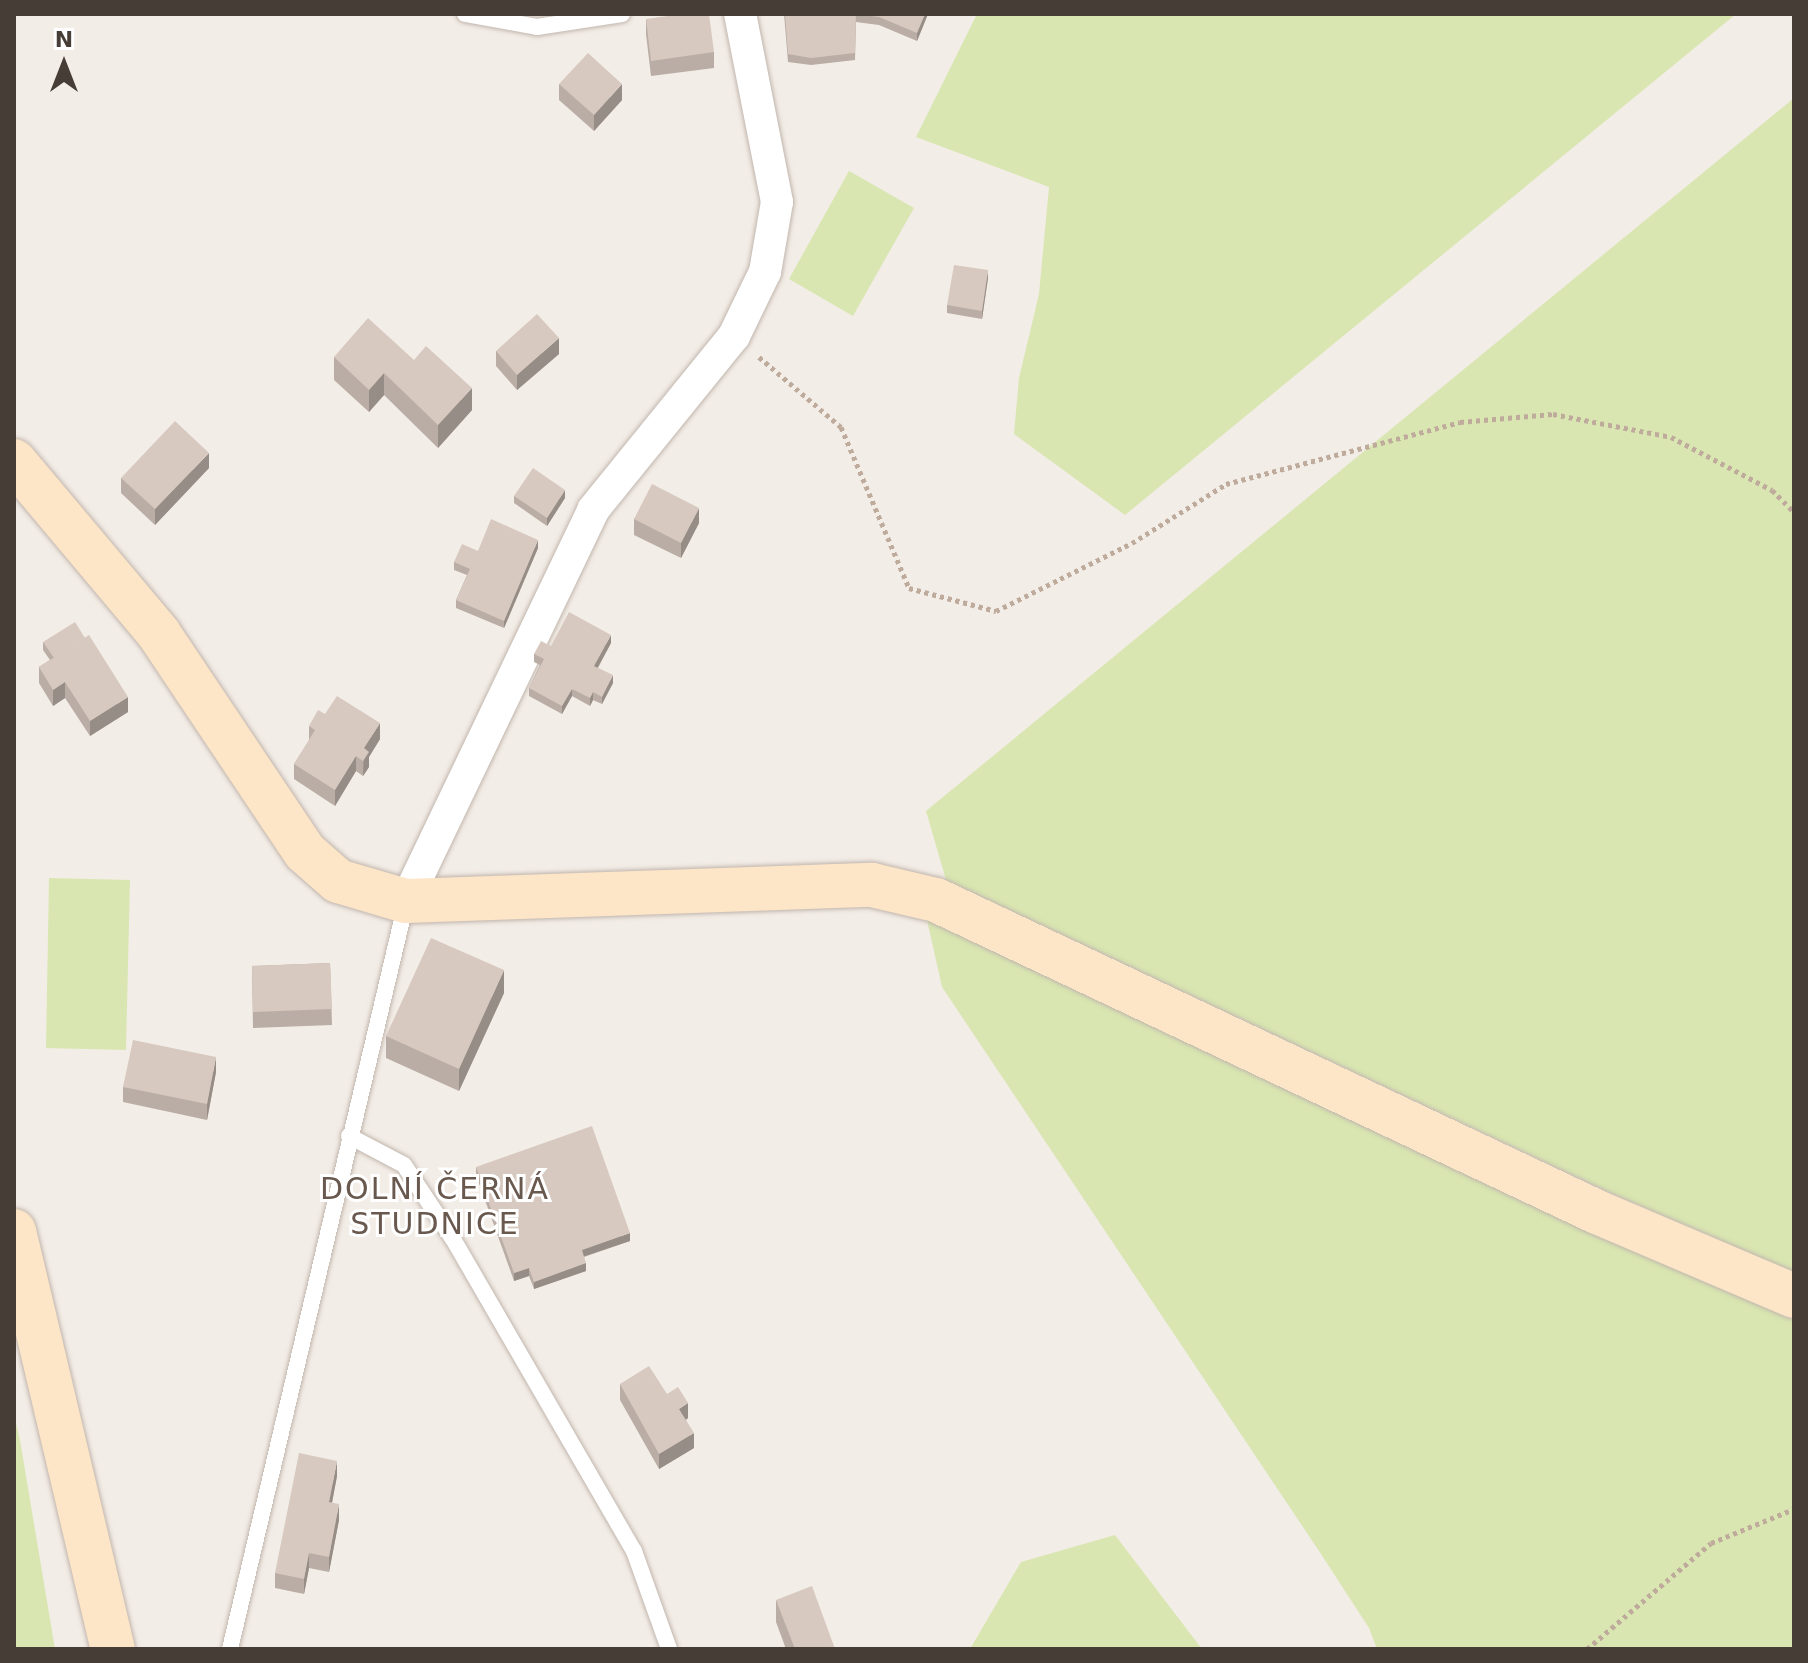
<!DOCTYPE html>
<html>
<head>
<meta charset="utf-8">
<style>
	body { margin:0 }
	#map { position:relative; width:1808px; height:1663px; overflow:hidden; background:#f3ede7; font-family:"DejaVu Sans",sans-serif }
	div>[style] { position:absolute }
	.green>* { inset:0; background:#d9e6b1 }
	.path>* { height:5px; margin-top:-2.5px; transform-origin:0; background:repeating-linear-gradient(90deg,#bfab9c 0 4px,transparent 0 8px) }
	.roads { filter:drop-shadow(0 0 2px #c1b6ad) drop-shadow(0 0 2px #c1b6ad) }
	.lane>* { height:16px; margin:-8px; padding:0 8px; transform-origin:8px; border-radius:8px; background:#fff }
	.street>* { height:32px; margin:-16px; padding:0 16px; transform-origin:16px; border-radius:16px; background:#fff }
	.secondary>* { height:44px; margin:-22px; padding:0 22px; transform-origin:22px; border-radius:22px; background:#fde5c8 }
	.wall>* { inset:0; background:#b9ada5 }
	.shaded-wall>* { inset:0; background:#968d86 }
	.building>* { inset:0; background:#d7c9c0 }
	span { translate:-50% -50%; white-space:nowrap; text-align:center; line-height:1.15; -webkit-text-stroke:6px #fff; paint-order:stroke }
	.quarter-label { font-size:30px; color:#68584e; letter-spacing:2px }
	.frame { position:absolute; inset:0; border:16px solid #463d36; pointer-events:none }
	.north { position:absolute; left:24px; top:24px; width:80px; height:80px; -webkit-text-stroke:6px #fff; paint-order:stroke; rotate:0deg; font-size:22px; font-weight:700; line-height:32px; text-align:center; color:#463d36 }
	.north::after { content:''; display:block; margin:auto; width:28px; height:36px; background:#463d36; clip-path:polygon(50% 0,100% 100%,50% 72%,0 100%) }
</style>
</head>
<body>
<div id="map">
	<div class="green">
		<div style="clip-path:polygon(977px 14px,1736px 14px,1125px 515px,1014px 434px,1019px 378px,1039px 294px,1049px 187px,916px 137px)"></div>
		<div style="clip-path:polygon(1794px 98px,1794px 1272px,1606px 1191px,946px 880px,926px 811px)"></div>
		<div style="clip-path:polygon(849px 171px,914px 208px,853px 316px,789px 279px)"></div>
		<div style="clip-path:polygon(49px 878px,130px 880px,126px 1050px,46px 1048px)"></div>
		<div style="clip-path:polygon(927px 920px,1588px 1232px,1794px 1320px,1794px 1649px,1377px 1649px,1369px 1628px,1319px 1551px,942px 987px)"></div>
		<div style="clip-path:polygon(14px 1415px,20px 1440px,55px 1649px,14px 1649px)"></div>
		<div style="clip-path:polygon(1115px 1535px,1202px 1649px,970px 1649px,1021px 1562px)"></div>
	</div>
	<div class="path">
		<div style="left:759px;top:357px;width:108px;rotate:40.5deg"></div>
		<div style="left:841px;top:427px;width:175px;rotate:67.1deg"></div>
		<div style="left:909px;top:588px;width:90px;rotate:14.8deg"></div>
		<div style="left:996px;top:611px;width:152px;rotate:-26.6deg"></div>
		<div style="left:1132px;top:543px;width:111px;rotate:-32.1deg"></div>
		<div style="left:1226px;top:484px;width:242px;rotate:-14.8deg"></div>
		<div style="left:1460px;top:422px;width:93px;rotate:-4.9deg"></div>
		<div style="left:1553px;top:414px;width:120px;rotate:11deg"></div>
		<div style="left:1671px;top:437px;width:114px;rotate:27.7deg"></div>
		<div style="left:1772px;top:490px;width:31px;rotate:45deg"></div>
		<div style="left:1587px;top:1649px;width:163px;rotate:-40.5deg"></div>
		<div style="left:1711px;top:1543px;width:90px;rotate:-22.3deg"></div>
	</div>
	<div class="roads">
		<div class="lane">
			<div style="left:465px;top:14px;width:73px;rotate:10.2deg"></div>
			<div style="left:537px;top:27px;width:86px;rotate:-8.7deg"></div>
			<div style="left:349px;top:1136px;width:62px;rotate:27.8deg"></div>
			<div style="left:404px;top:1165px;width:89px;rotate:56.5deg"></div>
			<div style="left:453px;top:1239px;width:361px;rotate:59.9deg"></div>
			<div style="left:634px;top:1551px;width:104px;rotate:70.3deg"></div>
			<div style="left:230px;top:1649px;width:766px;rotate:-76.73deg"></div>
		</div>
		<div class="street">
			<div style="left:406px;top:901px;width:433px;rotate:-64.4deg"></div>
			<div style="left:593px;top:510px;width:224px;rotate:-51deg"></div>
			<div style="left:734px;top:336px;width:71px;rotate:-64.2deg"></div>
			<div style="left:765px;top:272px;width:71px;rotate:-80.3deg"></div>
			<div style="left:777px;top:202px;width:192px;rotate:-101.1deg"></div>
		</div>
		<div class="secondary">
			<div style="left:14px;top:461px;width:226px;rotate:50deg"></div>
			<div style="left:159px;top:634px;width:262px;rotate:56.2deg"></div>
			<div style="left:305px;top:852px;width:44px;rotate:41.3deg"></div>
			<div style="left:338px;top:881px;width:71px;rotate:16.4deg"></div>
			<div style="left:406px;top:901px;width:466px;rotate:-2deg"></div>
			<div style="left:872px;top:885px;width:66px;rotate:13.2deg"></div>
			<div style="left:936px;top:900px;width:731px;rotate:25.27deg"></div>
			<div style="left:1597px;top:1212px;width:214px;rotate:23.1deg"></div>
			<div style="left:14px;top:1231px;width:430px;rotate:76.7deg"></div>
		</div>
	</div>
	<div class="wall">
		<div style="clip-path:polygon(784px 14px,928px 14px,917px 41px,879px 25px,856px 22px,855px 60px,811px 65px,788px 62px)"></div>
		<div style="clip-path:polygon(646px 19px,714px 52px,714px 68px,651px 76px,646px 34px)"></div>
		<div style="clip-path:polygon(559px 84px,622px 100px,594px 131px,559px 100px)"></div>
		<div style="clip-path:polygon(988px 278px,982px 319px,947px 313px,947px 305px)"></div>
		<div style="clip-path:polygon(496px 351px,559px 354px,517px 390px,496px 366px)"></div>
		<div style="clip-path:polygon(334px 357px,414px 360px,472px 410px,438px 448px,384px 395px,369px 412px,334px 380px)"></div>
		<div style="clip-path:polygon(209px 468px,155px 525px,121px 493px,121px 478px)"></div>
		<div style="clip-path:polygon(514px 496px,565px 498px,547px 526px,514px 503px)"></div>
		<div style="clip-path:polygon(634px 519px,699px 523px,681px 558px,634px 535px)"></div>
		<div style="clip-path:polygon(538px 548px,504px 628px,456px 608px,456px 600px,467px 575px,454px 570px,454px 562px,478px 551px)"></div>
		<div style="clip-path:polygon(43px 642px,128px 712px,90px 736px,65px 698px,53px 706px,39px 683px,39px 667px,50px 660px,43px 650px)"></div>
		<div style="clip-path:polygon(611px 643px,598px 668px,613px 683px,602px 704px,593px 700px,590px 706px,572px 696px,562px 714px,529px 696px,529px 688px,540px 665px,534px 662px,534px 654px,551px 646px)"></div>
		<div style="clip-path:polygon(309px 726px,380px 739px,369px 757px,369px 767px,363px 776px,356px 771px,335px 806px,294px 779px,294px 764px,309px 741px)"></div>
		<div style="clip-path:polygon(330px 963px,332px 1025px,253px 1028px,252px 966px)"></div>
		<div style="clip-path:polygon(504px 993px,459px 1091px,386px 1058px,386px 1036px)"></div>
		<div style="clip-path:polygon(216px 1072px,207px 1120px,123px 1102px,123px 1087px)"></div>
		<div style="clip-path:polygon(476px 1167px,630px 1241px,584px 1257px,586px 1271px,534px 1289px,529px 1276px,514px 1281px,476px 1175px)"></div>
		<div style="clip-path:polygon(620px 1384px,667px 1394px,688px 1418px,686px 1420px,694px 1448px,659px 1469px,620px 1400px)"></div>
		<div style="clip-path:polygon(337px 1476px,332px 1503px,339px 1520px,329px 1572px,309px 1568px,304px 1594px,275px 1588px,275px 1573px)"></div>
		<div style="clip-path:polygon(776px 1600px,835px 1649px,786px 1649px,776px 1622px)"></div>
	</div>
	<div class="shaded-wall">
		<div style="clip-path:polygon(925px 14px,928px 14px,917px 41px,917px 33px)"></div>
		<div style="clip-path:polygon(622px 84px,622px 100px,594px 131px,594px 115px)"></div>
		<div style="clip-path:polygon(988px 270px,988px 278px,982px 319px,982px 311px)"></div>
		<div style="clip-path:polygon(559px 338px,559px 354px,517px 390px,517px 375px)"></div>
		<div style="clip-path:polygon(384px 373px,384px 395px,369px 412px,369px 390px)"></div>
		<div style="clip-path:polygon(472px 388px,472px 410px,438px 448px,438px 425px)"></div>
		<div style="clip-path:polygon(209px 453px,209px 468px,155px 525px,155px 509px)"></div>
		<div style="clip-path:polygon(565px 490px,565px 498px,547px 526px,547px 518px)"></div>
		<div style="clip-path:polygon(699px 508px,699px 523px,681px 558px,681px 543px)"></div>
		<div style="clip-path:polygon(538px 540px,538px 548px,504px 628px,504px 621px)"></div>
		<div style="clip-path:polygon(611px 635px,611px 643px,594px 674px,594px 666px)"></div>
		<div style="clip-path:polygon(613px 675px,613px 683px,602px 704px,602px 697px)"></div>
		<div style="clip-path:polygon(65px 682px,65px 698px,53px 706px,53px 690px)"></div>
		<div style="clip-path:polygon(572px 689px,572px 696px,562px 714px,562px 706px)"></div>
		<div style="clip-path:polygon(593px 692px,593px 700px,590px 706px,590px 698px)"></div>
		<div style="clip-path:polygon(128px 697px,128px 712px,90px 736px,90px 721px)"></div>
		<div style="clip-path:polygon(380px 723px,380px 739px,369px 757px,369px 767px,363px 776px,364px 748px)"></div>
		<div style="clip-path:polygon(356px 756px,356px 771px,335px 806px,335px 790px)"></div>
		<div style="clip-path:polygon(504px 970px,504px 993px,459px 1091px,459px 1069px)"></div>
		<div style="clip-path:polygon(216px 1057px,216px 1072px,207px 1120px,207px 1104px)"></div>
		<div style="clip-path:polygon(630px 1233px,630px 1241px,582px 1257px,582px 1250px)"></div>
		<div style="clip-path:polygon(586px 1263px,586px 1271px,534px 1289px,534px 1282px)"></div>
		<div style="clip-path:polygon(529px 1268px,529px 1276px,514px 1281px,514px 1273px)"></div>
		<div style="clip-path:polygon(688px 1403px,688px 1418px,679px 1424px,679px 1409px)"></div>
		<div style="clip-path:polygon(694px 1433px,694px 1448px,659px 1469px,659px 1454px)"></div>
		<div style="clip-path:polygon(337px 1461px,337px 1476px,329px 1518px,329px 1502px)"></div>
		<div style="clip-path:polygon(339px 1504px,339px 1520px,329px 1572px,329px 1557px)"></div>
		<div style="clip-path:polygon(309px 1553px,309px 1568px,304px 1594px,304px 1579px)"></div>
	</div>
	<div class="building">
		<div style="clip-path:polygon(682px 14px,709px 14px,714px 52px,651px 61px,646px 19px)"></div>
		<div style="clip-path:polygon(785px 14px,925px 14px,917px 33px,879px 17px,856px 14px,855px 53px,811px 58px,788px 54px)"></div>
		<div style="clip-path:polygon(588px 53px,622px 84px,594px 115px,559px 84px)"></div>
		<div style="clip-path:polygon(954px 265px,988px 270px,982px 311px,947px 305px)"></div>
		<div style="clip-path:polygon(537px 314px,559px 338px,517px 375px,496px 351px)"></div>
		<div style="clip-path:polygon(368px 318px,414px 360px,426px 346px,472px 388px,438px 425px,384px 373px,369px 390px,334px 357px)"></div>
		<div style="clip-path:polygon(175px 421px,209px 453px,155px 509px,121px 478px)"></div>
		<div style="clip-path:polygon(533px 468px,565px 490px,547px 518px,514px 496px)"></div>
		<div style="clip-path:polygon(652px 484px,699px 508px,681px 543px,634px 519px)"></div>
		<div style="clip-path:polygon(491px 519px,538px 540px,504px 621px,456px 600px,470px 569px,454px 562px,462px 544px,478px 551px)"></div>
		<div style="clip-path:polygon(569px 612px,611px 635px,594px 666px,613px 675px,602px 697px,593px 692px,590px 698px,572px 689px,562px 706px,529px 688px,544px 659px,534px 654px,541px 641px,551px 646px)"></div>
		<div style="clip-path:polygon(75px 622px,85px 638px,54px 658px,43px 642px)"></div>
		<div style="clip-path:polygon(89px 635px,128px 697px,90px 721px,65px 682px,53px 690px,39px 667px)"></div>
		<div style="clip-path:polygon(337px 696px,380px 723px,364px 748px,369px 752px,363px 761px,356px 756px,335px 790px,294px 764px,315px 730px,309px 726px,318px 710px,325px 714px)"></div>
		<div style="clip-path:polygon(431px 938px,504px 970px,459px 1069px,386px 1036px)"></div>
		<div style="clip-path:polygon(330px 963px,332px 1009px,253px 1012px,252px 966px)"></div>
		<div style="clip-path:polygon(133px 1040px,216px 1057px,207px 1104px,123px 1087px)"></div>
		<div style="clip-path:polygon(592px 1126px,630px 1233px,582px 1250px,586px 1263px,534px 1282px,529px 1268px,514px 1273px,476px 1167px)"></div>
		<div style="clip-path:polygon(649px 1366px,667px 1394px,678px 1387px,688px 1403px,679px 1409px,694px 1433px,659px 1454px,620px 1384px)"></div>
		<div style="clip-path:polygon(299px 1453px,337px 1461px,329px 1502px,339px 1504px,329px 1557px,309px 1553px,304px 1579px,275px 1573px)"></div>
		<div style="clip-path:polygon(812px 1586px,835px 1649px,795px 1649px,776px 1600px)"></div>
	</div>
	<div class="quarter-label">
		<span style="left:435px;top:1206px">DOLNÍ ČERNÁ<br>STUDNICE</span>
	</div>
	<div class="frame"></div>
	<div class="north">N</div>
</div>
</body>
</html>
